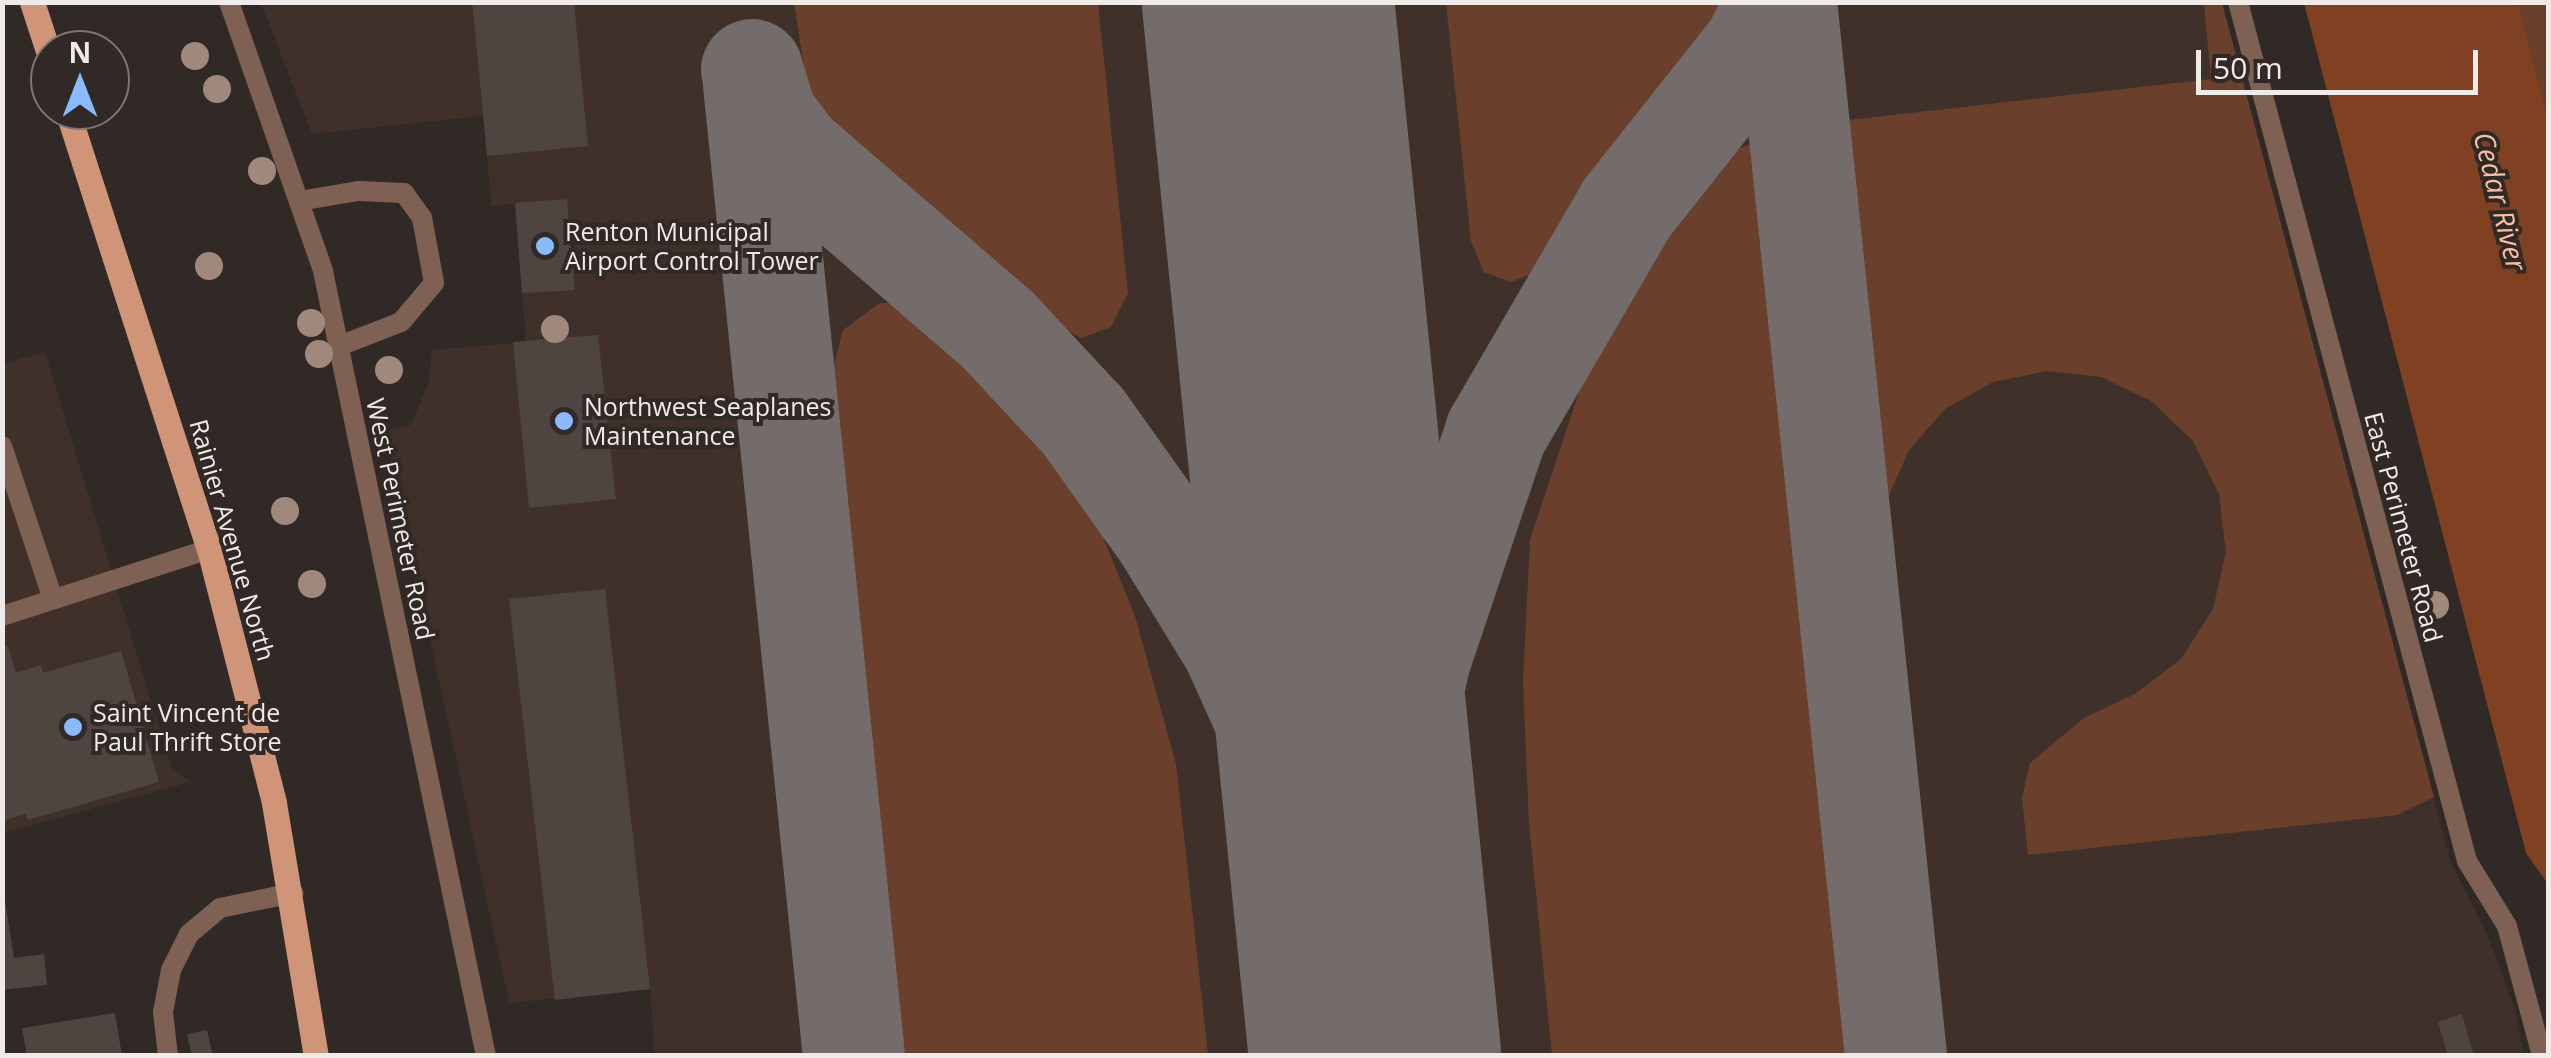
<!DOCTYPE html>
<html>
<head>
<meta charset="utf-8">
<style>
	body { margin:0 }
	#map { position:relative; width:2551px; height:1058px; overflow:hidden; background:#312926; font-family:"Open Sans",sans-serif }
	div>[style] { position:absolute }
	.built>* { inset:0; background:#3f312a }
	.green>* { inset:0; background:#6a402d }
	.water>* { inset:0; background:#804123 }
	.taxiway>* { height:102px; margin:-51px; padding:0 51px; transform-origin:51px; border-radius:51px; background:#746c6a }
	.runway>* { height:252px; margin:-126px; padding:0 126px; transform-origin:126px; border-radius:126px; background:#746c6a }
	.building>* { inset:0; background:#4e4541 }
	.lane>* { height:20px; margin:-10px; padding:0 10px; transform-origin:10px; border-radius:10px; background:#7e6153 }
	.primary>* { height:25px; margin:-12.5px; padding:0 12.5px; transform-origin:12.5px; border-radius:12.5px; background:#d09479 }
	.trees>* { width:28px; height:28px; margin:-14px; border-radius:50%; background:#a1887d }
	.dots>* { width:28px; height:28px; translate:-50% -50%; box-sizing:border-box; border:5px solid #312926; border-radius:50% }
	span { translate:-50% -50%; white-space:nowrap; text-align:center; line-height:1.15; -webkit-text-stroke:8px #312926; paint-order:stroke }
	.poi-label { font-size:25px; color:#f0eae8 }
	.left { translate:0 -50%; text-align:left }
	.street-label { font-size:25px; color:#f0eae8 }
	.water-label { font-size:28px; color:#f9bfa5; font-style:italic }
	.frame { position:absolute; inset:0; border:5px solid #f0eae8; pointer-events:none }
	.north { position:absolute; left:30px; top:30px; width:100px; height:100px; box-sizing:border-box; background:#312926; border:2px solid #7d7674; border-radius:50%; rotate:0deg; font-size:28px; font-weight:700; line-height:40px; text-align:center; color:#f0eae8 }
	.north::after { content:''; display:block; margin:auto; width:35px; height:45px; background:#88bafc; clip-path:polygon(50% 0,100% 100%,50% 72%,0 100%) }
	.scale { position:absolute; left:2196px; top:50px; width:282px; height:45px; box-sizing:border-box; border:5px solid #f0eae8; border-top:0; padding-left:12px; font-size:30px; line-height:35px; white-space:nowrap; color:#f0eae8; -webkit-text-stroke:8px #312926; paint-order:stroke }
</style>
</head>
<body>
<div id="map">
	<div class="built">
		<div style="clip-path:polygon(261px 3px,472px 3px,483px 116px,312px 134px)"></div>
		<div style="clip-path:polygon(574px 3px,2222px 3px,2450px 860px,2488px 936px,2515px 1009px,2524px 1055px,655px 1055px,650px 989px,509px 1003px,385px 431px,411px 425px,429px 381px,432px 350px,526px 342px,522px 293px,574px 289px,567px 199px,491px 206px,487px 156px,588px 146px)"></div>
		<div style="clip-path:polygon(45px 352px,171px 767px,190px 782px,3px 833px,3px 364px)"></div>
	</div>
	<div class="green">
		<div style="clip-path:polygon(794px 3px,1098px 3px,1128px 293px,1111px 327px,1081px 338px,1047px 320px,850px 144px,808px 93px)"></div>
		<div style="clip-path:polygon(1446px 3px,1446px 2px,1743px 3px,1737px 23px,1620px 164px,1548px 267px,1511px 282px,1484px 272px,1471px 241px)"></div>
		<div style="clip-path:polygon(2204px 3px,2222px 3px,2434px 797px,2397px 815px,2028px 855px,2022px 798px,2030px 763px,2084px 718px,2135px 694px,2181px 659px,2213px 609px,2226px 552px,2219px 494px,2193px 441px,2151px 401px,2101px 377px,2047px 371px,1993px 382px,1945px 409px,1909px 450px,1887px 500px,1883px 549px,1872px 548px,1831px 122px,2211px 79px)"></div>
		<div style="clip-path:polygon(2518px 3px,2548px 3px,2548px 118px)"></div>
		<div style="clip-path:polygon(1755px 142px,1778px 177px,1855px 1000px,1868px 1055px,1552px 1055px,1529px 823px,1523px 683px,1530px 540px,1607px 308px,1720px 157px)"></div>
		<div style="clip-path:polygon(918px 302px,975px 348px,1044px 432px,1097px 522px,1135px 616px,1176px 764px,1208px 1055px,901px 1055px,832px 373px,843px 330px,880px 303px)"></div>
	</div>
	<div class="water">
		<div style="clip-path:polygon(2304px 3px,2518px 3px,2548px 118px,2548px 884px,2526px 853px)"></div>
	</div>
	<div class="taxiway">
		<div style="left:1786px;top:2px;width:1060px;rotate:84.04deg"></div>
		<div style="left:752px;top:70px;width:49px;rotate:73.4deg"></div>
		<div style="left:766px;top:117px;width:45px;rotate:53.1deg"></div>
		<div style="left:793px;top:153px;width:271px;rotate:40.8deg"></div>
		<div style="left:998px;top:330px;width:125px;rotate:47deg"></div>
		<div style="left:1083px;top:421px;width:141px;rotate:54.5deg"></div>
		<div style="left:1165px;top:536px;width:130px;rotate:58.5deg"></div>
		<div style="left:1233px;top:647px;width:151px;rotate:65.8deg"></div>
		<div style="left:1295px;top:785px;width:152px;rotate:71.6deg"></div>
		<div style="left:1343px;top:929px;width:130px;rotate:76.7deg"></div>
		<div style="left:754px;top:84px;width:977px;rotate:84.13deg"></div>
		<div style="left:1378px;top:974px;width:182px;rotate:-85.9deg"></div>
		<div style="left:1391px;top:792px;width:133px;rotate:-77.8deg"></div>
		<div style="left:1419px;top:662px;width:242px;rotate:-71.4deg"></div>
		<div style="left:1496px;top:433px;width:260px;rotate:-59.8deg"></div>
		<div style="left:1627px;top:208px;width:204px;rotate:-51.6deg"></div>
		<div style="left:1754px;top:48px;width:51px;rotate:-63.4deg"></div>
	</div>
	<div class="runway">
		<div style="left:1268px;top:2px;width:1059px;rotate:84.2deg"></div>
	</div>
	<div class="building">
		<div style="clip-path:polygon(472px 2px,574px 2px,588px 146px,487px 156px)"></div>
		<div style="clip-path:polygon(567px 199px,575px 290px,522px 293px,515px 203px)"></div>
		<div style="clip-path:polygon(598px 335px,616px 499px,529px 508px,513px 342px)"></div>
		<div style="clip-path:polygon(605px 589px,650px 989px,555px 1000px,509px 599px)"></div>
		<div style="clip-path:polygon(8px 646px,16px 673px,41px 665px,43px 673px,121px 651px,159px 782px,28px 820px,26px 814px,2px 821px,2px 648px)"></div>
		<div style="clip-path:polygon(2px 880px,14px 958px,44px 954px,47px 985px,2px 990px)"></div>
		<div style="clip-path:polygon(115px 1013px,122px 1056px,27px 1056px,22px 1028px)"></div>
		<div style="clip-path:polygon(2462px 1014px,2474px 1056px,2448px 1056px,2438px 1022px)"></div>
		<div style="clip-path:polygon(207px 1030px,213px 1056px,192px 1056px,187px 1034px)"></div>
	</div>
	<div class="lane">
		<div style="left:229px;top:2px;width:285px;rotate:70.7deg"></div>
		<div style="left:323px;top:271px;width:802px;rotate:78.27deg"></div>
		<div style="left:2238px;top:2px;width:889px;rotate:75.07deg"></div>
		<div style="left:2467px;top:861px;width:76px;rotate:58.4deg"></div>
		<div style="left:2507px;top:926px;width:135px;rotate:74.9deg"></div>
		<div style="left:299px;top:201px;width:60px;rotate:-9.6deg"></div>
		<div style="left:358px;top:191px;width:46px;rotate:2.5deg"></div>
		<div style="left:404px;top:193px;width:31px;rotate:54deg"></div>
		<div style="left:422px;top:218px;width:66px;rotate:79.5deg"></div>
		<div style="left:434px;top:283px;width:51px;rotate:130.2deg"></div>
		<div style="left:401px;top:322px;width:66px;rotate:158.8deg"></div>
		<div style="left:2px;top:446px;width:161px;rotate:71.6deg"></div>
		<div style="left:2px;top:616px;width:218px;rotate:-17.9deg"></div>
		<div style="left:168px;top:1056px;width:44px;rotate:-96.5deg"></div>
		<div style="left:163px;top:1012px;width:43px;rotate:-79.2deg"></div>
		<div style="left:171px;top:970px;width:40px;rotate:-63.4deg"></div>
		<div style="left:189px;top:934px;width:40px;rotate:-40deg"></div>
		<div style="left:220px;top:908px;width:75px;rotate:-11.6deg"></div>
	</div>
	<div class="primary">
		<div style="left:32px;top:2px;width:58px;rotate:71.9deg"></div>
		<div style="left:67px;top:110px;width:461px;rotate:72.1deg"></div>
		<div style="left:209px;top:549px;width:262px;rotate:75.6deg"></div>
		<div style="left:274px;top:803px;width:256px;rotate:80.6deg"></div>
	</div>
	<div class="trees">
		<div style="left:195px;top:56px"></div>
		<div style="left:217px;top:89px"></div>
		<div style="left:262px;top:171px"></div>
		<div style="left:209px;top:266px"></div>
		<div style="left:311px;top:323px"></div>
		<div style="left:555px;top:329px"></div>
		<div style="left:319px;top:354px"></div>
		<div style="left:389px;top:370px"></div>
		<div style="left:285px;top:511px"></div>
		<div style="left:312px;top:584px"></div>
		<div style="left:2435px;top:605px"></div>
	</div>
	<div class="dots">
		<div style="left:545px;top:246px;background:#88bafc"></div>
		<div style="left:564px;top:421px;background:#88bafc"></div>
		<div style="left:73px;top:727px;background:#88bafc"></div>
	</div>
	<div class="poi-label">
		<span class="left" style="left:565px;top:246px">Renton Municipal<br>Airport Control Tower</span>
		<span class="left" style="left:584px;top:421px">Northwest Seaplanes<br>Maintenance</span>
		<span class="left" style="left:93px;top:727px">Saint Vincent de<br>Paul Thrift Store</span>
	</div>
	<div class="street-label">
		<span style="left:401px;top:519px;rotate:78deg">West Perimeter Road</span>
		<span style="left:2404px;top:527px;rotate:75deg">East Perimeter Road</span>
		<span style="left:233px;top:540px;rotate:74deg">Rainier Avenue North</span>
	</div>
	<div class="water-label">
		<span style="left:2501px;top:201px;rotate:76deg">Cedar River</span>
	</div>
	<div class="frame"></div>
	<div class="north">N</div>
	<div class="scale">50 m</div>
</div>
</body>
</html>
